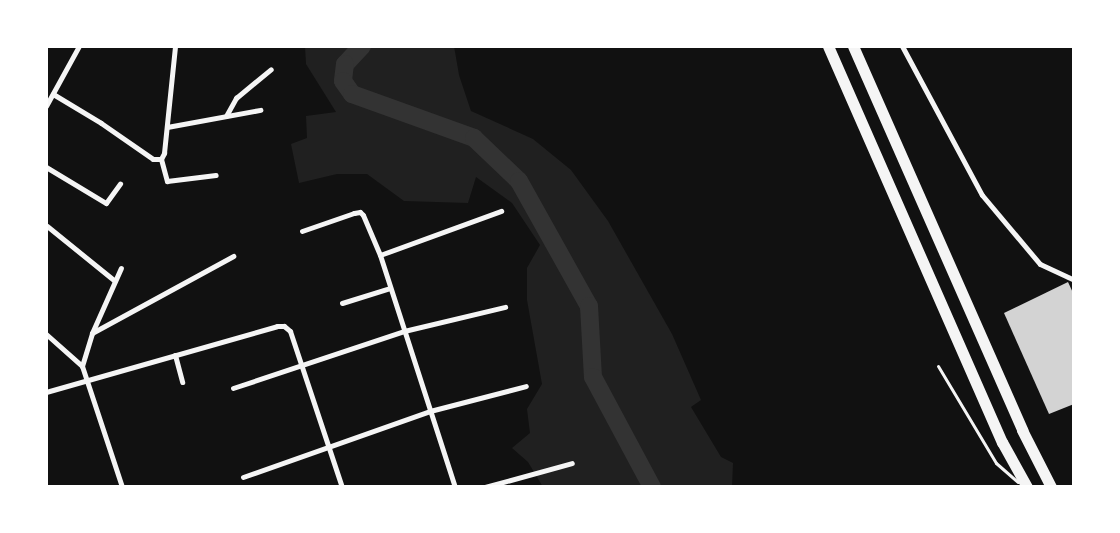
<!DOCTYPE html>
<html>
<head>
<meta charset="utf-8">
<style>
	body { margin:0 }
	#map { position:relative; width:1120px; height:533px; overflow:hidden; background:#111; font-family:Arial,sans-serif }
	div>[style] { position:absolute }
	.green>* { inset:0; background:#202020 }
	.river>* { height:18px; margin:-9px; padding:0 9px; transform-origin:9px; border-radius:9px; background:#333 }
	.building>* { inset:0; background:#d3d3d3 }
	.service>* { height:3px; margin:-1.5px; padding:0 1.5px; transform-origin:1.5px; border-radius:1.5px; background:#f5f5f5 }
	.minor>* { height:5px; margin:-2.5px; padding:0 2.5px; transform-origin:2.5px; border-radius:2.5px; background:#f5f5f5 }
	.motorway>* { height:11px; margin:-5.5px; padding:0 5.5px; transform-origin:5.5px; border-radius:5.5px; background:#f5f5f5 }
	span { translate:-50% -50%; white-space:nowrap; text-align:center; line-height:1.15; -webkit-text-stroke:4px #fff; paint-order:stroke }
	.frame { position:absolute; inset:0; border:48px solid #fff; pointer-events:none }
</style>
</head>
<body>
<div id="map">
	<div class="green">
		<div style="clip-path:polygon(305px 46px,454px 46px,459px 75px,471px 111px,533px 139px,571px 170px,608px 221px,672px 334px,701px 400px,691px 407px,721px 457px,733px 463px,732px 487px,543px 487px,528px 462px,512px 448px,530px 433px,527px 409px,542px 384px,527px 300px,527px 268px,540px 245px,512px 203px,476px 177px,468px 203px,404px 201px,367px 174px,337px 174px,299px 183px,291px 144px,307px 138px,306px 116px,336px 112px,306px 64px)"></div>
	</div>
	<div class="river">
		<div style="left:362px;top:46px;width:25px;rotate:133deg"></div>
		<div style="left:345px;top:64px;width:17px;rotate:97deg"></div>
		<div style="left:343px;top:81px;width:16px;rotate:55deg"></div>
		<div style="left:352px;top:94px;width:130px;rotate:19.8deg"></div>
		<div style="left:474px;top:138px;width:62px;rotate:43.7deg"></div>
		<div style="left:519px;top:181px;width:143px;rotate:60.8deg"></div>
		<div style="left:589px;top:306px;width:71px;rotate:86.8deg"></div>
		<div style="left:593px;top:377px;width:125px;rotate:61.8deg"></div>
	</div>
	<div class="building">
		<div style="clip-path:polygon(1068px 282px,1074px 295px,1074px 404px,1049px 414px,1004px 313px)"></div>
	</div>
	<div class="service">
		<div style="left:938px;top:366px;width:113px;rotate:59.1deg"></div>
		<div style="left:996px;top:463px;width:29px;rotate:41deg"></div>
	</div>
	<div class="minor">
		<div style="left:902px;top:46px;width:169px;rotate:61.8deg"></div>
		<div style="left:982px;top:195px;width:90px;rotate:50deg"></div>
		<div style="left:1040px;top:264px;width:38px;rotate:25deg"></div>
		<div style="left:53px;top:94px;width:56px;rotate:31.1deg"></div>
		<div style="left:101px;top:123px;width:63px;rotate:34.7deg"></div>
		<div style="left:153px;top:159px;width:8px"></div>
		<div style="left:46px;top:106px;width:68px;rotate:-61.2deg"></div>
		<div style="left:226px;top:116px;width:21px;rotate:-61deg"></div>
		<div style="left:236px;top:98px;width:45px;rotate:-39.6deg"></div>
		<div style="left:167px;top:127px;width:95px;rotate:-10.4deg"></div>
		<div style="left:161px;top:159px;width:7px;rotate:-63deg"></div>
		<div style="left:164px;top:153px;width:108px;rotate:-84.1deg"></div>
		<div style="left:161px;top:159px;width:23px;rotate:75deg"></div>
		<div style="left:167px;top:181px;width:49px;rotate:-7deg"></div>
		<div style="left:46px;top:167px;width:70px;rotate:31deg"></div>
		<div style="left:106px;top:203px;width:24px;rotate:-54deg"></div>
		<div style="left:47px;top:226px;width:87px;rotate:39deg"></div>
		<div style="left:302px;top:231px;width:55px;rotate:-19.1deg"></div>
		<div style="left:354px;top:213px;width:6px;rotate:-9deg"></div>
		<div style="left:360px;top:212px;width:4px;rotate:45deg"></div>
		<div style="left:363px;top:215px;width:43px;rotate:67deg"></div>
		<div style="left:380px;top:255px;width:244px;rotate:72.1deg"></div>
		<div style="left:380px;top:255px;width:129px;rotate:-20deg"></div>
		<div style="left:342px;top:303px;width:50px;rotate:-17.4deg"></div>
		<div style="left:92px;top:333px;width:161px;rotate:-28.6deg"></div>
		<div style="left:46px;top:334px;width:48px;rotate:41.6deg"></div>
		<div style="left:82px;top:366px;width:127px;rotate:71.7deg"></div>
		<div style="left:175px;top:355px;width:28px;rotate:75deg"></div>
		<div style="left:82px;top:366px;width:34px;rotate:-73deg"></div>
		<div style="left:92px;top:333px;width:71px;rotate:-66deg"></div>
		<div style="left:233px;top:388px;width:180px;rotate:-18.4deg"></div>
		<div style="left:404px;top:331px;width:104px;rotate:-13.4deg"></div>
		<div style="left:46px;top:392px;width:240px;rotate:-15.9deg"></div>
		<div style="left:277px;top:326px;width:7px"></div>
		<div style="left:284px;top:326px;width:8px;rotate:40deg"></div>
		<div style="left:290px;top:331px;width:164px;rotate:71.6deg"></div>
		<div style="left:243px;top:477px;width:198px;rotate:-19.4deg"></div>
		<div style="left:430px;top:411px;width:99px;rotate:-14.6deg"></div>
		<div style="left:485px;top:487px;width:90px;rotate:-15.4deg"></div>
	</div>
	<div class="motorway">
		<div style="left:828px;top:46px;width:433px;rotate:66.3deg"></div>
		<div style="left:1002px;top:442px;width:51px;rotate:60.9deg"></div>
		<div style="left:853px;top:46px;width:420px;rotate:66.2deg"></div>
		<div style="left:1022px;top:430px;width:64px;rotate:63deg"></div>
	</div>
	<div class="frame"></div>
</div>
</body>
</html>
